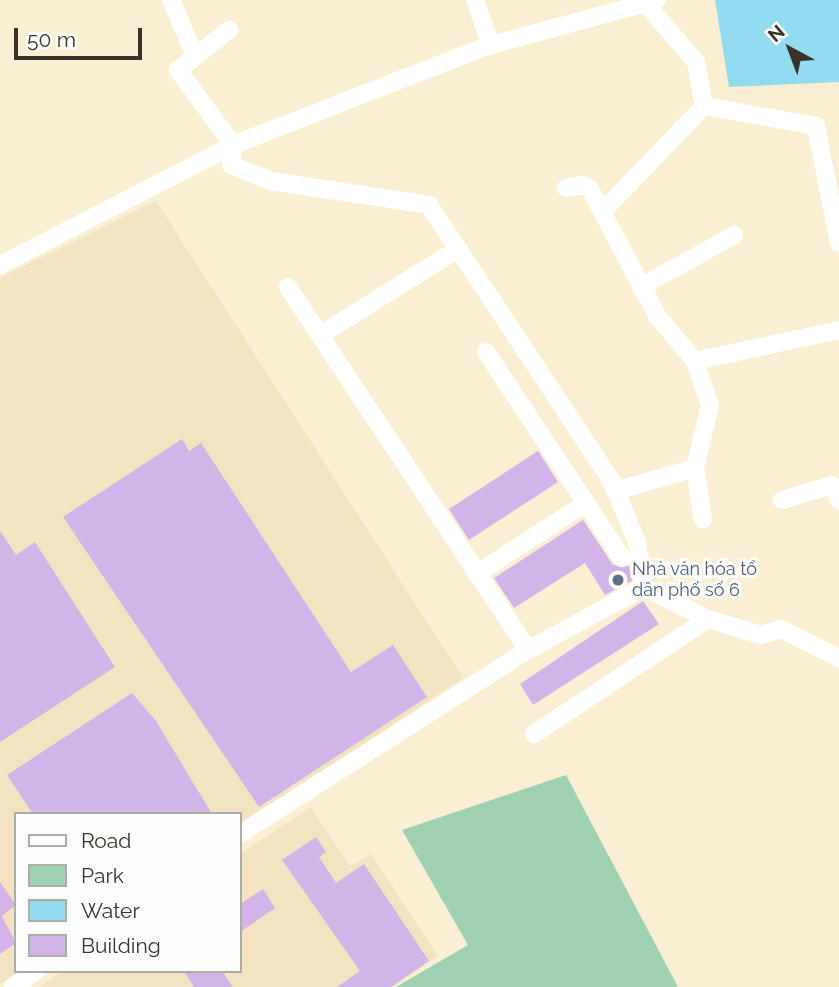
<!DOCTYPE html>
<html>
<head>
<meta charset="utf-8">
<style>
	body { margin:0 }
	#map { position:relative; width:839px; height:987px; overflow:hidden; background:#faefd2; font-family:Raleway,sans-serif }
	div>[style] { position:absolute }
	.built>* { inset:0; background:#f2e4c1 }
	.green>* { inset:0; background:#9ed1b1 }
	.water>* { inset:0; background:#93dcef }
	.building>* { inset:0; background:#d1b5e8 }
	.street>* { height:18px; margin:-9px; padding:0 9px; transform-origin:9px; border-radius:9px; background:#fff }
	.dots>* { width:19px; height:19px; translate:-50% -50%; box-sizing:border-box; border:4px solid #fdfdfd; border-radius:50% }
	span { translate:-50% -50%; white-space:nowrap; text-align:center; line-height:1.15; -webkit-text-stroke:6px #fdfdfd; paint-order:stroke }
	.service-label { font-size:18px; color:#4e5e75 }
	.left { translate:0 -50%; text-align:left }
	.legend { position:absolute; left:14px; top:812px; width:228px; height:161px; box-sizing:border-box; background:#fdfdfd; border:2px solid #aeaca8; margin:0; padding:9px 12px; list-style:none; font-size:21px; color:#383328 }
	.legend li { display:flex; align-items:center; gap:14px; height:35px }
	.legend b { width:35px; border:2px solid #aeaca8 }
	.north { position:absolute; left:755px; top:14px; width:70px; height:70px; -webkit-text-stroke:5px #fdfdfd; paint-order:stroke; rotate:319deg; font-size:19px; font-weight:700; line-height:28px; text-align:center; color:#383328 }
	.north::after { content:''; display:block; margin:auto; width:24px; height:32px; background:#383328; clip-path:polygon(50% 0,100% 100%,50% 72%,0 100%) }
	.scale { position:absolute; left:14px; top:28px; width:128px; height:32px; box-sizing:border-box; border:4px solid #383328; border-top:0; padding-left:9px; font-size:21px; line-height:24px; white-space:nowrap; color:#383328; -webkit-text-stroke:5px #fdfdfd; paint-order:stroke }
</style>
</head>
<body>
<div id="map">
	<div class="built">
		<div style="clip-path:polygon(156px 201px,463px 678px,240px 825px,240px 814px,16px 814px,19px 971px,0 984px,0 278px)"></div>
		<div style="clip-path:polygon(311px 807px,350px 866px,371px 854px,438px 956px,393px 987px,39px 987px,62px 971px,240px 971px,240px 854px)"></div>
	</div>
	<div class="green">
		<div style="clip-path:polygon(566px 775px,678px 987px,396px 987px,468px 945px,402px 830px)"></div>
	</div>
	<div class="water">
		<div style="clip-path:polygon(715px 0,839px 0,839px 82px,729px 87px)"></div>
	</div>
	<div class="building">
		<div style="clip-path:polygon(182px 439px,189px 451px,201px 443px,351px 672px,393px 645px,427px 697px,259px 807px,63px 517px)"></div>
		<div style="clip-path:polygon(538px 451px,558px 482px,469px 540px,449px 509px)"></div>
		<div style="clip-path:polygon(583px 520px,613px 565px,629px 566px,632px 581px,605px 595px,585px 563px,514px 608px,494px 578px)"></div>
		<div style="clip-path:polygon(0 531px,16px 555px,35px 542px,115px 667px,0 742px)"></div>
		<div style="clip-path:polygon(643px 601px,659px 624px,533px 705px,520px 684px)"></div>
		<div style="clip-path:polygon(132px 693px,156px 721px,212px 814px,33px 814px,7px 775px)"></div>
		<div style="clip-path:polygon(316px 837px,326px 852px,319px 857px,336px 883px,364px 864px,429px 961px,391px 987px,337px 987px,360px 971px,282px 860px)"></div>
		<div style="clip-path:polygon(0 882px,16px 905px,2px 916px,16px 943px,0 954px)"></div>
		<div style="clip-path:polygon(263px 889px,275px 908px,240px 932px,240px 904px)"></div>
		<div style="clip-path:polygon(184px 971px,222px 971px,233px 987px,194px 987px)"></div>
	</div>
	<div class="street">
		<div style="left:171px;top:0;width:61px;rotate:66.8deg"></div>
		<div style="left:475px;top:0;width:48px;rotate:70.4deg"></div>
		<div style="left:229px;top:30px;width:65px;rotate:141.9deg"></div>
		<div style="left:178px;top:70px;width:93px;rotate:53.7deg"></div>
		<div style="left:233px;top:145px;width:20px;rotate:96deg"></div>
		<div style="left:231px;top:165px;width:43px;rotate:21.8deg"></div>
		<div style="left:271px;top:181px;width:160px;rotate:8.6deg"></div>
		<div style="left:429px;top:205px;width:332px;rotate:56.5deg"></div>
		<div style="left:612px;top:482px;width:65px;rotate:67.4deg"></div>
		<div style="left:637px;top:542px;width:46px;rotate:81.2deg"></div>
		<div style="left:704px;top:106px;width:114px;rotate:10.1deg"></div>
		<div style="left:816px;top:126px;width:119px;rotate:78.9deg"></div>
		<div style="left:566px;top:188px;width:16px;rotate:-11deg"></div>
		<div style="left:582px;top:185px;width:9px;rotate:27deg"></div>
		<div style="left:590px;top:189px;width:145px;rotate:62deg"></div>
		<div style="left:658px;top:317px;width:57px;rotate:49.9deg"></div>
		<div style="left:695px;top:361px;width:47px;rotate:71.6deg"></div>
		<div style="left:710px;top:406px;width:64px;rotate:103.6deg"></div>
		<div style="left:695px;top:468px;width:83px;rotate:164deg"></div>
		<div style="left:603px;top:211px;width:146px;rotate:-46.1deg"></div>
		<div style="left:704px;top:106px;width:45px;rotate:-100.3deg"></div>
		<div style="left:696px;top:62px;width:78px;rotate:-130.8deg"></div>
		<div style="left:0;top:265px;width:262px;rotate:-27.2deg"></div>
		<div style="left:233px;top:145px;width:269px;rotate:-21.3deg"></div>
		<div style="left:484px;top:47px;width:179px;rotate:-15.2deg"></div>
		<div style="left:288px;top:287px;width:435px;rotate:56.5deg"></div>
		<div style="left:641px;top:287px;width:107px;rotate:-29.2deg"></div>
		<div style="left:320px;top:335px;width:163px;rotate:-31.9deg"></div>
		<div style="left:695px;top:361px;width:147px;rotate:-12.1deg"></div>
		<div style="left:695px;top:468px;width:52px;rotate:81.1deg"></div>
		<div style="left:782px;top:500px;width:52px;rotate:-16.7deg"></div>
		<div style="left:832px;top:485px;width:17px;rotate:65deg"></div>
		<div style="left:586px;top:503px;width:66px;rotate:56.8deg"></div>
		<div style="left:476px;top:574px;width:131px;rotate:-32.8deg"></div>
		<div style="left:586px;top:503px;width:181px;rotate:-123.5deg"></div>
		<div style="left:644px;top:587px;width:72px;rotate:26.6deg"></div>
		<div style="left:708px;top:619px;width:55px;rotate:16.8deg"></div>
		<div style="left:761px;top:635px;width:21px;rotate:-17deg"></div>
		<div style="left:781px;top:629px;width:65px;rotate:26.6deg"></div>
		<div style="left:534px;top:734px;width:209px;rotate:-33.5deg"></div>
		<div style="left:240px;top:834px;width:342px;rotate:-32.6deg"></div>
		<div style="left:528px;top:650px;width:132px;rotate:-28.5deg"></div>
		<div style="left:13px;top:987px;width:28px;rotate:-35deg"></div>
	</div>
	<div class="dots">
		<div style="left:618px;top:580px;background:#5c6f8a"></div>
	</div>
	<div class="service-label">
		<span class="left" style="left:632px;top:580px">Nhà văn hóa tổ<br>dân phố số 6</span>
	</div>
	<ul class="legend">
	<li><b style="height:9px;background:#fff"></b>Road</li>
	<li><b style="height:19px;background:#9ed1b1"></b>Park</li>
	<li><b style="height:19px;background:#93dcef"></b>Water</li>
	<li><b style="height:19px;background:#d1b5e8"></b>Building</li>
	</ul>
	<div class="north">N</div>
	<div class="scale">50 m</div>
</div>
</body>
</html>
